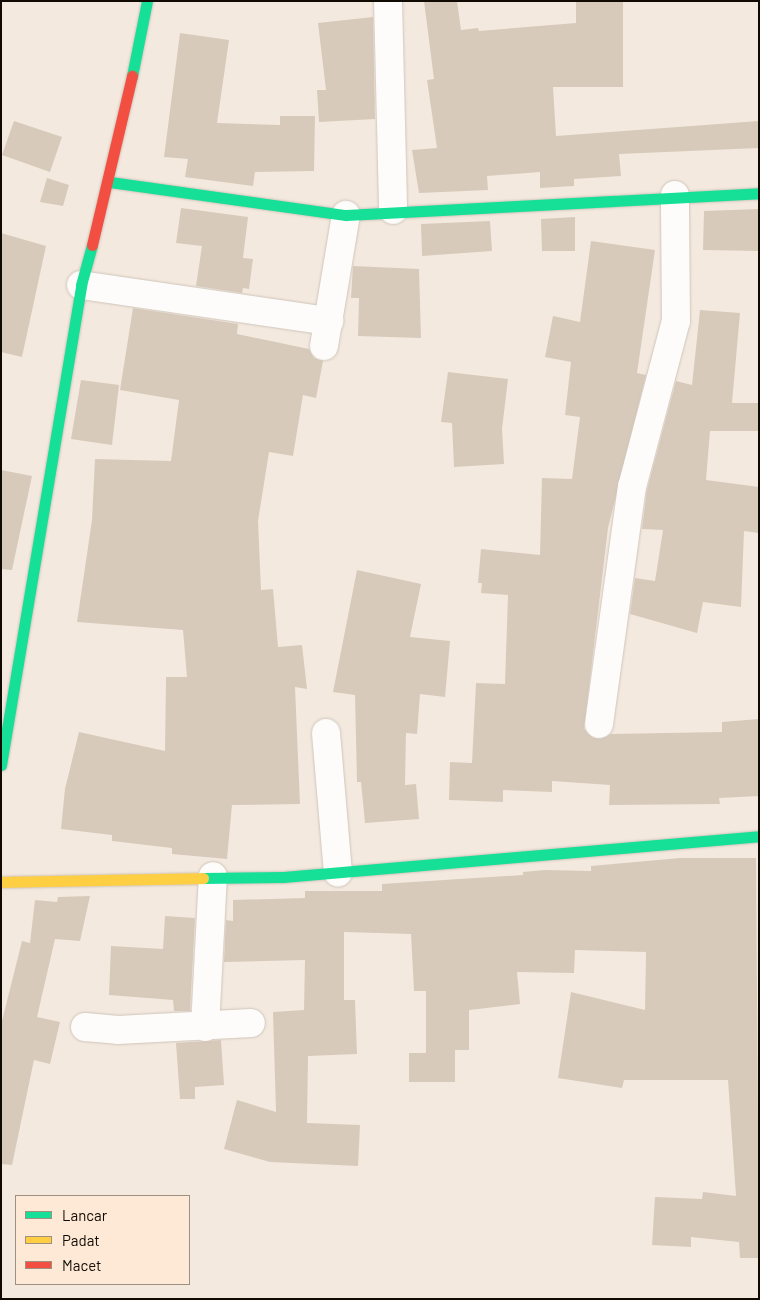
<!DOCTYPE html>
<html>
<head>
<meta charset="utf-8">
<style>
	body { margin:0 }
	#map { position:relative; width:760px; height:1300px; overflow:hidden; background:#f4e9de; font-family:Barlow,sans-serif }
	div>[style] { position:absolute }
	.building>* { inset:0; background:#d7cabb }
	.roads { filter:drop-shadow(0 0 1px #cfc5bb) drop-shadow(0 0 1px #cfc5bb) }
	.street>* { height:28px; margin:-14px; padding:0 14px; transform-origin:14px; border-radius:14px; background:#fdfcfa }
	.fast>* { height:11px; margin:-5.5px; padding:0 5.5px; transform-origin:5.5px; border-radius:5.5px; background:#16e098 }
	.slow>* { height:11px; margin:-5.5px; padding:0 5.5px; transform-origin:5.5px; border-radius:5.5px; background:#ffcf43 }
	.jam>* { height:11px; margin:-5.5px; padding:0 5.5px; transform-origin:5.5px; border-radius:5.5px; background:#f24e42 }
	span { translate:-50% -50%; white-space:nowrap; text-align:center; line-height:1.15; -webkit-text-stroke:4px #fde9d5; paint-order:stroke }
	.frame { position:absolute; inset:0; border:2px solid #110a03; pointer-events:none }
	.legend { position:absolute; left:15px; top:1195px; width:175px; height:90px; box-sizing:border-box; background:#fde9d5; border:1px solid #9f9081; margin:0; padding:6px 9px; list-style:none; font-size:15px; color:#110a03 }
	.legend li { display:flex; align-items:center; gap:10px; height:25px }
	.legend b { width:25px; border:1px solid #9f9081 }
</style>
</head>
<body>
<div id="map">
	<div class="building">
		<div style="clip-path:polygon(424px 1px,457px 1px,461px 30px,478px 28px,479px 31px,576px 23px,576px 1px,623px 1px,623px 87px,553px 87px,556px 136px,759px 121px,759px 148px,619px 154px,621px 176px,574px 179px,574px 186px,540px 188px,540px 172px,487px 176px,488px 190px,419px 193px,412px 150px,437px 148px,427px 80px,434px 79px)"></div>
		<div style="clip-path:polygon(373px 17px,375px 119px,319px 122px,317px 90px,326px 90px,318px 23px)"></div>
		<div style="clip-path:polygon(180px 33px,229px 40px,217px 123px,280px 125px,280px 116px,315px 116px,314px 171px,255px 172px,253px 186px,185px 177px,188px 159px,164px 157px)"></div>
		<div style="clip-path:polygon(14px 121px,62px 137px,50px 172px,2px 155px)"></div>
		<div style="clip-path:polygon(47px 178px,69px 185px,63px 206px,40px 202px)"></div>
		<div style="clip-path:polygon(181px 208px,248px 217px,243px 258px,253px 259px,249px 289px,243px 288px,242px 293px,196px 286px,202px 246px,176px 243px)"></div>
		<div style="clip-path:polygon(759px 209px,759px 251px,703px 250px,704px 211px)"></div>
		<div style="clip-path:polygon(575px 217px,575px 251px,542px 251px,541px 219px)"></div>
		<div style="clip-path:polygon(490px 221px,492px 251px,422px 256px,421px 224px)"></div>
		<div style="clip-path:polygon(1px 233px,46px 246px,22px 357px,1px 352px)"></div>
		<div style="clip-path:polygon(591px 241px,655px 250px,637px 373px,646px 375px,608px 528px,584px 729px,597px 739px,611px 734px,722px 732px,722px 722px,759px 719px,759px 796px,719px 798px,720px 804px,609px 805px,610px 785px,552px 781px,552px 792px,503px 790px,503px 802px,449px 800px,450px 762px,472px 763px,476px 683px,505px 684px,508px 595px,481px 593px,482px 583px,478px 583px,481px 549px,540px 555px,542px 478px,572px 479px,580px 417px,565px 415px,571px 362px,545px 357px,553px 316px,580px 322px)"></div>
		<div style="clip-path:polygon(353px 266px,419px 269px,421px 338px,358px 336px,359px 298px,351px 298px)"></div>
		<div style="clip-path:polygon(133px 308px,238px 324px,237px 334px,309px 349px,314px 358px,323px 361px,316px 398px,303px 395px,293px 456px,269px 452px,258px 521px,261px 590px,273px 589px,278px 647px,302px 645px,307px 689px,295px 687px,300px 804px,232px 805px,227px 859px,172px 854px,172px 848px,112px 841px,112px 835px,61px 829px,65px 789px,79px 732px,165px 751px,166px 677px,187px 677px,183px 630px,77px 622px,92px 520px,95px 459px,171px 461px,179px 400px,120px 390px)"></div>
		<div style="clip-path:polygon(700px 310px,740px 313px,732px 403px,759px 403px,759px 431px,710px 431px,706px 480px,759px 487px,759px 533px,744px 531px,741px 607px,703px 602px,697px 633px,630px 614px,635px 578px,655px 581px,663px 530px,642px 529px,647px 490px,676px 381px,692px 385px)"></div>
		<div style="clip-path:polygon(448px 372px,508px 379px,502px 429px,504px 464px,454px 467px,452px 423px,441px 422px)"></div>
		<div style="clip-path:polygon(81px 380px,119px 385px,112px 445px,71px 439px)"></div>
		<div style="clip-path:polygon(1px 470px,32px 476px,12px 570px,1px 569px)"></div>
		<div style="clip-path:polygon(357px 570px,421px 584px,410px 637px,450px 641px,445px 697px,420px 694px,417px 734px,406px 733px,405px 785px,416px 784px,419px 819px,365px 823px,361px 782px,357px 782px,355px 695px,333px 692px)"></div>
		<div style="clip-path:polygon(680px 858px,756px 858px,759px 1258px,740px 1258px,739px 1242px,691px 1237px,691px 1247px,652px 1245px,655px 1197px,702px 1199px,703px 1192px,736px 1196px,728px 1080px,624px 1080px,622px 1088px,558px 1078px,571px 992px,645px 1010px,646px 952px,575px 950px,574px 973px,517px 972px,520px 1004px,469px 1010px,469px 1050px,455px 1050px,455px 1082px,409px 1082px,409px 1053px,426px 1053px,426px 991px,414px 991px,411px 934px,344px 932px,344px 1000px,355px 1000px,357px 1054px,308px 1056px,307px 1123px,360px 1125px,358px 1166px,270px 1162px,224px 1149px,237px 1100px,276px 1112px,273px 1012px,304px 1010px,305px 960px,224px 962px,226px 920px,233px 921px,233px 900px,305px 898px,305px 891px,382px 891px,382px 884px,523px 875px,523px 872px,545px 870px,591px 871px,591px 866px)"></div>
		<div style="clip-path:polygon(90px 896px,80px 941px,55px 939px,37px 1017px,60px 1022px,50px 1064px,34px 1060px,12px 1165px,1px 1164px,1px 1025px,22px 941px,30px 943px,35px 900px,57px 902px,58px 897px)"></div>
		<div style="clip-path:polygon(165px 916px,195px 918px,190px 1011px,174px 1011px,173px 1000px,109px 995px,111px 946px,163px 949px)"></div>
		<div style="clip-path:polygon(221px 1040px,224px 1085px,195px 1087px,195px 1099px,180px 1099px,176px 1043px)"></div>
	</div>
	<div class="roads">
		<div class="street">
			<div style="left:388px;top:1px;width:209px;rotate:88.6deg"></div>
			<div style="left:81px;top:285px;width:251px;rotate:8.3deg"></div>
			<div style="left:324px;top:346px;width:133px;rotate:-80.5deg"></div>
			<div style="left:599px;top:724px;width:239px;rotate:-82.1deg"></div>
			<div style="left:632px;top:487px;width:172px;rotate:-75.2deg"></div>
			<div style="left:676px;top:321px;width:126px;rotate:-90.5deg"></div>
			<div style="left:326px;top:733px;width:140px;rotate:85.1deg"></div>
			<div style="left:85px;top:1027px;width:33px;rotate:5deg"></div>
			<div style="left:118px;top:1030px;width:133px;rotate:-3deg"></div>
			<div style="left:205px;top:1027px;width:151px;rotate:-87deg"></div>
		</div>
		<div class="fast">
			<div style="left:132px;top:76px;width:76px;rotate:-78.7deg"></div>
			<div style="left:110px;top:182px;width:238px;rotate:8deg"></div>
			<div style="left:346px;top:215px;width:414px;rotate:-3deg"></div>
			<div style="left:1px;top:765px;width:487px;rotate:-80.5deg"></div>
			<div style="left:81px;top:285px;width:41px;rotate:-74.6deg"></div>
			<div style="left:203px;top:878px;width:80px;rotate:-0.7deg"></div>
			<div style="left:283px;top:877px;width:478px;rotate:-4.9deg"></div>
		</div>
		<div class="slow">
			<div style="left:1px;top:882px;width:202px;rotate:-1.1deg"></div>
		</div>
		<div class="jam">
			<div style="left:92px;top:245px;width:174px;rotate:-76.7deg"></div>
		</div>
	</div>
	<div class="frame"></div>
	<ul class="legend">
	<li><b style="height:6px;background:#16e098"></b>Lancar</li>
	<li><b style="height:6px;background:#ffcf43"></b>Padat</li>
	<li><b style="height:6px;background:#f24e42"></b>Macet</li>
	</ul>
</div>
</body>
</html>
